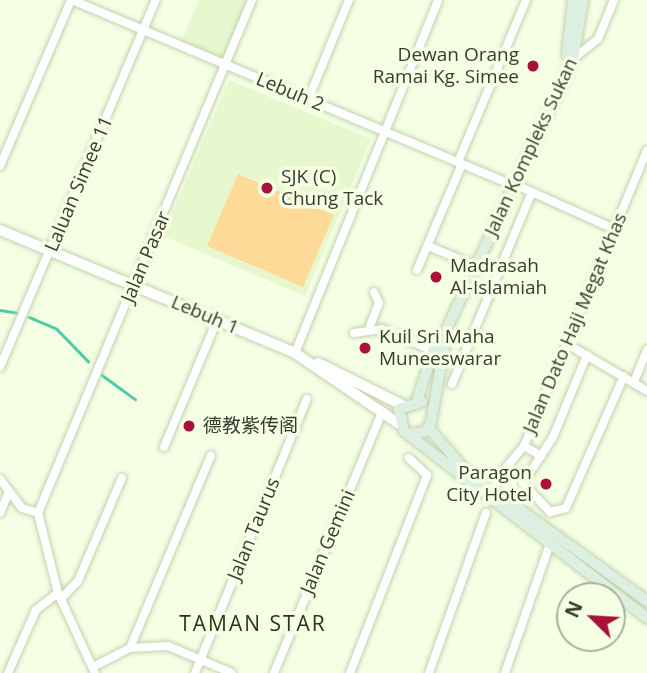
<!DOCTYPE html>
<html>
<head>
<meta charset="utf-8">
<style>
	body { margin:0 }
	#map { position:relative; width:647px; height:673px; overflow:hidden; background:#f4ffe4; font-family:"Open Sans","Noto Sans SC",sans-serif }
	div>[style] { position:absolute }
	.built>* { inset:0; background:#e7f8cf }
	.green>* { inset:0; background:#feda98 }
	.stream>* { height:2.5px; margin:-1.25px; padding:0 1.25px; transform-origin:1.25px; border-radius:1.25px; background:#4dcda6 }
	.roads { filter:drop-shadow(0 0 2px #c4d1b1) drop-shadow(0 0 2px #c4d1b1) }
	.minor>* { height:8px; margin:-4px; padding:0 4px; transform-origin:4px; border-radius:4px; background:#fff }
	.tertiary>* { height:10px; margin:-5px; padding:0 5px; transform-origin:5px; border-radius:5px; background:#fff }
	.secondary>* { height:10px; margin:-5px; padding:0 5px; transform-origin:5px; border-radius:5px; background:#ddefe0 }
	.dots>* { width:19px; height:19px; translate:-50% -50%; box-sizing:border-box; border:4px solid #f4ffe4; border-radius:50% }
	span { translate:-50% -50%; white-space:nowrap; text-align:center; line-height:1.15; -webkit-text-stroke:7px #f4ffe4; paint-order:stroke }
	.poi-label { font-size:19px; color:#383d30 }
	.right { translate:-100% -50%; text-align:right }
	.left { translate:0 -50%; text-align:left }
	.street-label { font-size:19px; color:#383d30 }
	.neighbourhood-label { font-size:21px; color:#2a341a; letter-spacing:2px }
	.north { position:absolute; left:556px; top:582px; width:70px; height:70px; box-sizing:border-box; background:#f4ffe4; border:2px solid #a9b19c; border-radius:50%; rotate:294deg; font-size:19px; font-weight:700; line-height:28px; text-align:center; color:#383d30 }
	.north::after { content:''; display:block; margin:auto; width:24px; height:32px; background:#a91138; clip-path:polygon(50% 0,100% 100%,50% 72%,0 100%) }
</style>
</head>
<body>
<div id="map">
	<div class="built">
		<div style="clip-path:polygon(199px 0,252px 0,224px 64px,180px 45px)"></div>
		<div style="clip-path:polygon(229px 80px,371px 139px,305px 296px,163px 236px)"></div>
	</div>
	<div class="green">
		<div style="clip-path:polygon(238px 174px,334px 215px,303px 287px,207px 246px)"></div>
	</div>
	<div class="stream">
		<div style="left:0;top:310px;width:18px;rotate:9deg"></div>
		<div style="left:29px;top:317px;width:30px;rotate:23deg"></div>
		<div style="left:57px;top:329px;width:45px;rotate:45.9deg"></div>
		<div style="left:102px;top:375px;width:41px;rotate:36deg"></div>
	</div>
	<div class="roads">
		<div class="minor">
			<div style="left:72px;top:0;width:473px;rotate:22.8deg"></div>
			<div style="left:573px;top:59px;width:32px;rotate:-39deg"></div>
			<div style="left:598px;top:39px;width:42px;rotate:-67.7deg"></div>
			<div style="left:308px;top:100px;width:108px;rotate:-67.7deg"></div>
			<div style="left:458px;top:162px;width:176px;rotate:-67.2deg"></div>
			<div style="left:0;top:166px;width:181px;rotate:-66.8deg"></div>
			<div style="left:514px;top:184px;width:110px;rotate:24.2deg"></div>
			<div style="left:428px;top:246px;width:44px;rotate:22.5deg"></div>
			<div style="left:417px;top:270px;width:115px;rotate:-67deg"></div>
			<div style="left:370px;top:326px;width:25px;rotate:-69deg"></div>
			<div style="left:379px;top:303px;width:12px;rotate:-114deg"></div>
			<div style="left:354px;top:333px;width:28px;rotate:-8deg"></div>
			<div style="left:382px;top:329px;width:56px;rotate:22.9deg"></div>
			<div style="left:567px;top:344px;width:93px;rotate:30.4deg"></div>
			<div style="left:295px;top:353px;width:381px;rotate:-67.9deg"></div>
			<div style="left:587px;top:355px;width:89px;rotate:112.5deg"></div>
			<div style="left:553px;top:437px;width:55px;rotate:123.1deg"></div>
			<div style="left:523px;top:483px;width:40px;rotate:47deg"></div>
			<div style="left:550px;top:512px;width:16px;rotate:-14deg"></div>
			<div style="left:566px;top:508px;width:144px;rotate:-66.3deg"></div>
			<div style="left:0;top:367px;width:399px;rotate:-67deg"></div>
			<div style="left:634px;top:382px;width:35px;rotate:-68deg"></div>
			<div style="left:452px;top:384px;width:208px;rotate:-67.4deg"></div>
			<div style="left:524px;top:446px;width:20px;rotate:30deg"></div>
			<div style="left:164px;top:447px;width:138px;rotate:-67.3deg"></div>
			<div style="left:0;top:479px;width:36px;rotate:53deg"></div>
			<div style="left:22px;top:508px;width:17px;rotate:17deg"></div>
			<div style="left:38px;top:513px;width:82px;rotate:76deg"></div>
			<div style="left:58px;top:593px;width:88px;rotate:65.2deg"></div>
			<div style="left:489px;top:488px;width:55px;rotate:-50.2deg"></div>
			<div style="left:524px;top:446px;width:320px;rotate:-67.4deg"></div>
			<div style="left:0;top:513px;width:23px;rotate:-67deg"></div>
			<div style="left:38px;top:513px;width:556px;rotate:-67.36deg"></div>
			<div style="left:61px;top:599px;width:25px;rotate:-47deg"></div>
			<div style="left:78px;top:581px;width:112px;rotate:-66.9deg"></div>
			<div style="left:130px;top:648px;width:209px;rotate:-67.2deg"></div>
			<div style="left:93px;top:667px;width:42px;rotate:-27.2deg"></div>
			<div style="left:130px;top:648px;width:38px;rotate:-3deg"></div>
			<div style="left:168px;top:646px;width:69px;rotate:22.9deg"></div>
			<div style="left:8px;top:673px;width:69px;rotate:-66deg"></div>
			<div style="left:36px;top:610px;width:28px;rotate:-38deg"></div>
			<div style="left:195px;top:673px;width:296px;rotate:-67.8deg"></div>
			<div style="left:274px;top:673px;width:282px;rotate:-67.5deg"></div>
			<div style="left:350px;top:673px;width:212px;rotate:-68.7deg"></div>
			<div style="left:427px;top:475px;width:25px;rotate:-137deg"></div>
			<div style="left:429px;top:673px;width:170px;rotate:-70.4deg"></div>
			<div style="left:505px;top:673px;width:133px;rotate:-70.8deg"></div>
		</div>
		<div class="tertiary">
			<div style="left:0;top:230px;width:320px;rotate:22.6deg"></div>
			<div style="left:295px;top:353px;width:125px;rotate:34.2deg"></div>
			<div style="left:318px;top:363px;width:94px;rotate:26.6deg"></div>
		</div>
		<div class="secondary">
			<div style="left:567px;top:55px;width:55px;rotate:-83.8deg"></div>
			<div style="left:417px;top:400px;width:60px;rotate:-71.6deg"></div>
			<div style="left:422px;top:402px;width:24px;rotate:163deg"></div>
			<div style="left:399px;top:409px;width:23px;rotate:77deg"></div>
			<div style="left:404px;top:431px;width:307px;rotate:37.6deg"></div>
			<div style="left:429px;top:428px;width:54px;rotate:49.5deg"></div>
			<div style="left:464px;top:469px;width:226px;rotate:35.8deg"></div>
			<div style="left:409px;top:434px;width:16px;rotate:-7deg"></div>
			<div style="left:425px;top:432px;width:12px;rotate:-59deg"></div>
			<div style="left:431px;top:422px;width:97px;rotate:-80deg"></div>
			<div style="left:448px;top:326px;width:295px;rotate:-64.9deg"></div>
			<div style="left:573px;top:59px;width:60px;rotate:-80.4deg"></div>
		</div>
	</div>
	<div class="dots">
		<div style="left:533px;top:66px;background:#a91138"></div>
		<div style="left:267px;top:188px;background:#a91138"></div>
		<div style="left:436px;top:277px;background:#a91138"></div>
		<div style="left:365px;top:348px;background:#a91138"></div>
		<div style="left:189px;top:426px;background:#a91138"></div>
		<div style="left:546px;top:484px;background:#a91138"></div>
	</div>
	<div class="poi-label">
		<span class="right" style="left:519px;top:66px">Dewan Orang<br>Ramai Kg. Simee</span>
		<span class="left" style="left:281px;top:188px">SJK (C)<br>Chung Tack</span>
		<span class="left" style="left:450px;top:277px">Madrasah<br>Al-Islamiah</span>
		<span class="left" style="left:379px;top:348px">Kuil Sri Maha<br>Muneeswarar</span>
		<span class="left" style="left:203px;top:426px">德教紫传阁</span>
		<span class="right" style="left:532px;top:484px">Paragon<br>City Hotel</span>
	</div>
	<div class="street-label">
		<span style="left:290px;top:92px;rotate:23deg">Lebuh 2</span>
		<span style="left:531px;top:147px;rotate:-65deg">Jalan Kompleks Sukan</span>
		<span style="left:79px;top:184px;rotate:-67deg">Laluan Simee 11</span>
		<span style="left:146px;top:257px;rotate:-67deg">Jalan Pasar</span>
		<span style="left:205px;top:315px;rotate:23deg">Lebuh 1</span>
		<span style="left:575px;top:323px;rotate:-67deg">Jalan Dato Haji Megat Khas</span>
		<span style="left:254px;top:529px;rotate:-68deg">Jalan Taurus</span>
		<span style="left:328px;top:542px;rotate:-67deg">Jalan Gemini</span>
	</div>
	<div class="neighbourhood-label">
		<span style="left:253px;top:623px">TAMAN STAR</span>
	</div>
	<div class="north">N</div>
</div>
</body>
</html>
